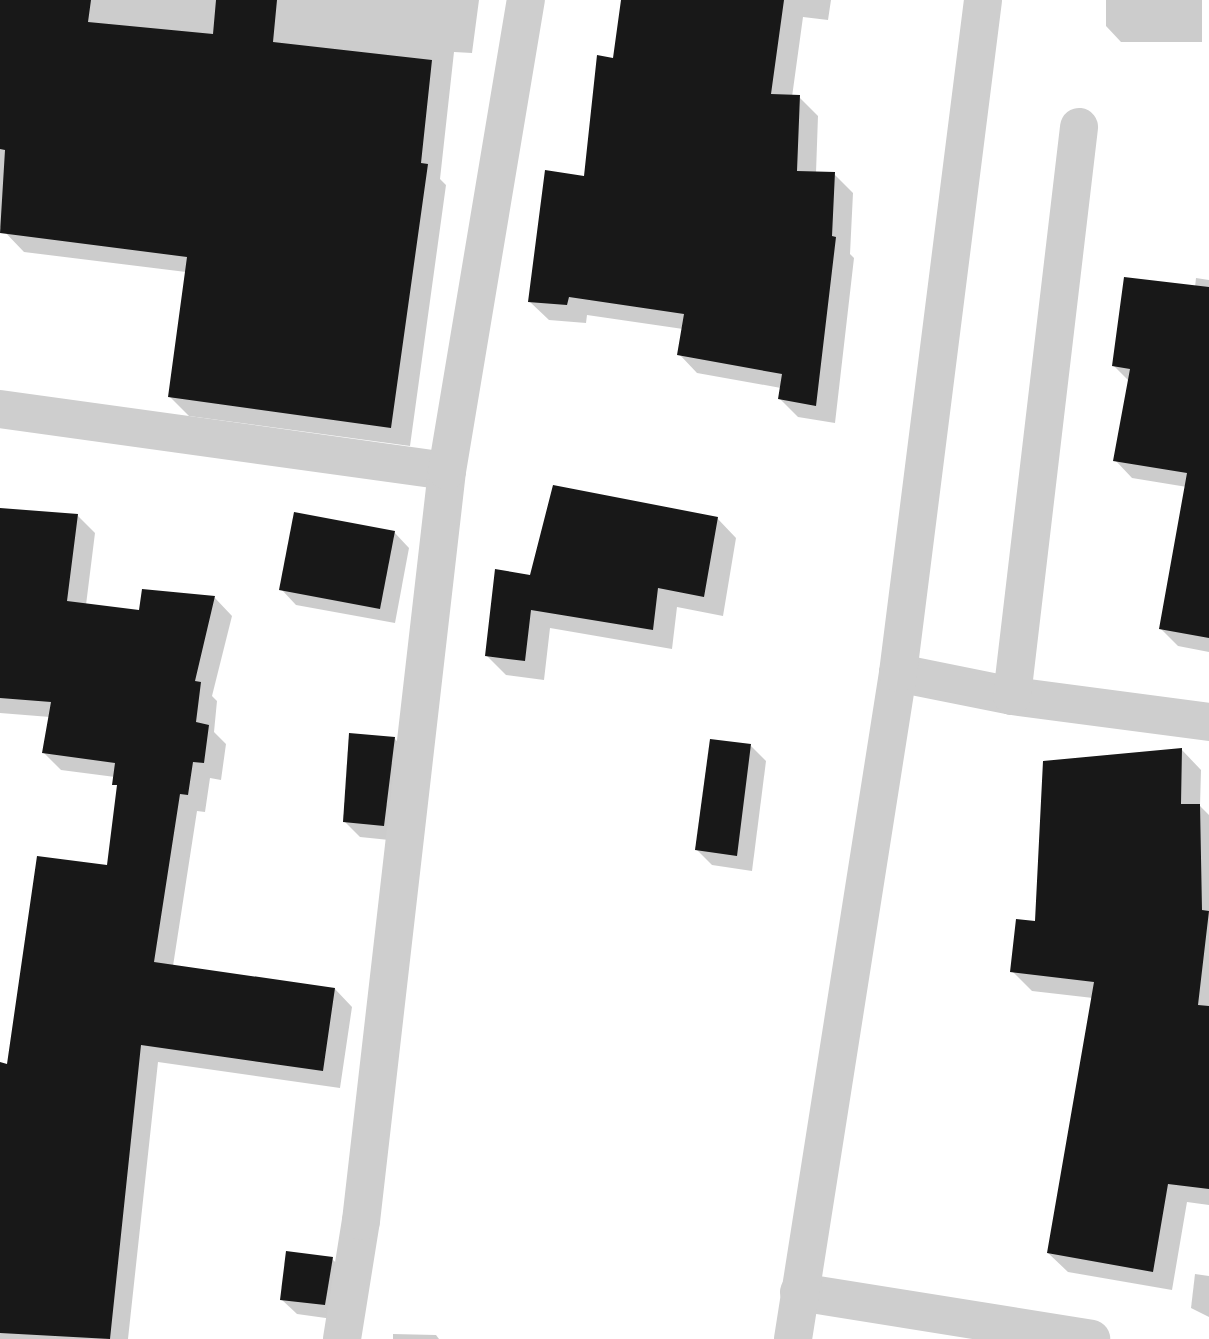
<!DOCTYPE html>
<html>
<head>
<meta charset="utf-8">
<style>
	body { margin:0 }
	#map { position:relative; width:1209px; height:1339px; overflow:hidden; background:#fff; font-family:"PT Sans",sans-serif }
	div>[style] { position:absolute }
	.shadow>* { inset:0; background:#0003 }
	.building>* { inset:0; background:#181818 }
	.minor>* { height:38px; margin:-19px; padding:0 19px; transform-origin:19px; border-radius:19px; background:#cecece }
	.tertiary>* { height:38px; margin:-19px; padding:0 19px; transform-origin:19px; border-radius:19px; background:#cecece }
	span { translate:-50% -50%; white-space:nowrap; text-align:center; line-height:1.15; -webkit-text-stroke:7px #fff; paint-order:stroke }
</style>
</head>
<body>
<div id="map">
	<div class="shadow">
		<div style="clip-path:polygon(0 0,479px 0,472px 53px,454px 52px,440px 179px,446px 185px,410px 446px,189px 416px,170px 397px,186px 272px,24px 252px,0 227px)"></div>
		<div style="clip-path:polygon(622px 0,831px 0,828px 20px,803px 17px,792px 97px,799px 97px,818px 116px,816px 173px,834px 174px,853px 193px,850px 254px,854px 258px,835px 423px,798px 417px,780px 399px,781px 388px,697px 373px,679px 354px,683px 329px,587px 315px,586px 323px,549px 320px,530px 302px,586px 178px,614px 60px)"></div>
		<div style="clip-path:polygon(1106px 0,1202px 0,1202px 42px,1121px 42px,1106px 26px)"></div>
		<div style="clip-path:polygon(1196px 278px,1209px 280px,1209px 652px,1178px 646px,1161px 629px,1187px 487px,1132px 478px,1115px 460px,1129px 381px,1114px 366px,1195px 287px)"></div>
		<div style="clip-path:polygon(0 510px,77px 515px,95px 533px,86px 605px,141px 612px,144px 591px,215px 598px,232px 616px,212px 696px,217px 701px,214px 732px,226px 744px,221px 780px,210px 778px,205px 812px,197px 811px,173px 966px,335px 989px,352px 1007px,340px 1088px,158px 1062px,128px 1339px,0 1339px,0 1063px,9px 1066px,108px 867px,119px 789px,115px 777px,61px 770px,44px 753px,50px 717px,0 713px)"></div>
		<div style="clip-path:polygon(717px 518px,736px 538px,723px 616px,677px 607px,672px 649px,550px 628px,544px 680px,506px 675px,487px 656px,531px 578px)"></div>
		<div style="clip-path:polygon(394px 532px,409px 548px,395px 623px,296px 605px,281px 589px)"></div>
		<div style="clip-path:polygon(394px 738px,409px 754px,399px 841px,360px 837px,345px 822px)"></div>
		<div style="clip-path:polygon(751px 746px,766px 761px,752px 871px,712px 865px,697px 850px)"></div>
		<div style="clip-path:polygon(1182px 750px,1201px 770px,1200px 806px,1209px 815px,1209px 1205px,1187px 1202px,1172px 1290px,1068px 1272px,1048px 1253px,1093px 998px,1032px 991px,1012px 971px,1036px 923px)"></div>
		<div style="clip-path:polygon(332px 1259px,348px 1274px,340px 1320px,297px 1314px,281px 1299px)"></div>
		<div style="clip-path:polygon(1195px 1274px,1209px 1276px,1209px 1317px,1191px 1308px)"></div>
		<div style="clip-path:polygon(393px 1334px,436px 1335px,439px 1339px,393px 1339px)"></div>
	</div>
	<div class="building">
		<div style="clip-path:polygon(0 0,91px 0,88px 22px,213px 34px,216px 0,277px 0,273px 42px,432px 60px,421px 163px,428px 164px,391px 428px,168px 397px,187px 257px,0 233px,5px 150px,0 149px)"></div>
		<div style="clip-path:polygon(621px 0,784px 0,771px 94px,800px 95px,797px 171px,835px 172px,832px 236px,836px 237px,816px 406px,778px 399px,782px 374px,677px 355px,684px 314px,569px 297px,567px 305px,528px 302px,545px 170px,584px 176px,597px 55px,613px 58px)"></div>
		<div style="clip-path:polygon(1124px 277px,1209px 287px,1209px 638px,1159px 629px,1187px 473px,1113px 461px,1130px 369px,1112px 366px)"></div>
		<div style="clip-path:polygon(553px 485px,718px 517px,704px 597px,658px 588px,653px 630px,531px 610px,525px 661px,485px 656px,495px 569px,530px 575px)"></div>
		<div style="clip-path:polygon(0 508px,78px 514px,67px 601px,139px 610px,142px 589px,215px 596px,195px 681px,201px 682px,196px 722px,209px 725px,204px 763px,193px 762px,188px 795px,180px 794px,154px 962px,335px 988px,323px 1071px,141px 1045px,110px 1339px,0 1333px,0 1062px,7px 1064px,37px 856px,107px 865px,117px 785px,112px 785px,115px 763px,42px 753px,51px 702px,0 698px)"></div>
		<div style="clip-path:polygon(294px 512px,395px 531px,380px 609px,279px 590px)"></div>
		<div style="clip-path:polygon(349px 733px,395px 737px,384px 826px,343px 822px)"></div>
		<div style="clip-path:polygon(710px 739px,751px 744px,737px 856px,695px 850px)"></div>
		<div style="clip-path:polygon(1182px 748px,1181px 804px,1200px 804px,1202px 910px,1209px 911px,1198px 1005px,1209px 1006px,1209px 1189px,1168px 1184px,1153px 1272px,1047px 1253px,1094px 982px,1010px 972px,1016px 919px,1035px 921px,1043px 761px)"></div>
		<div style="clip-path:polygon(286px 1251px,333px 1257px,325px 1305px,280px 1300px)"></div>
	</div>
	<div class="minor">
		<div style="left:0;top:409px;width:451px;rotate:7.9deg"></div>
		<div style="left:898px;top:673px;width:116px;rotate:11.4deg"></div>
		<div style="left:1012px;top:696px;width:199px;rotate:7.5deg"></div>
		<div style="left:1012px;top:696px;width:573px;rotate:-83.28deg"></div>
		<div style="left:799px;top:1292px;width:296px;rotate:9.1deg"></div>
		<div style="left:342px;top:1339px;width:120px;rotate:-80.9deg"></div>
		<div style="left:361px;top:1221px;width:755px;rotate:-83.46deg"></div>
		<div style="left:447px;top:471px;width:478px;rotate:-80.5deg"></div>
	</div>
	<div class="tertiary">
		<div style="left:793px;top:1339px;width:674px;rotate:-81.04deg"></div>
		<div style="left:898px;top:673px;width:678px;rotate:-82.8deg"></div>
	</div>
</div>
</body>
</html>
